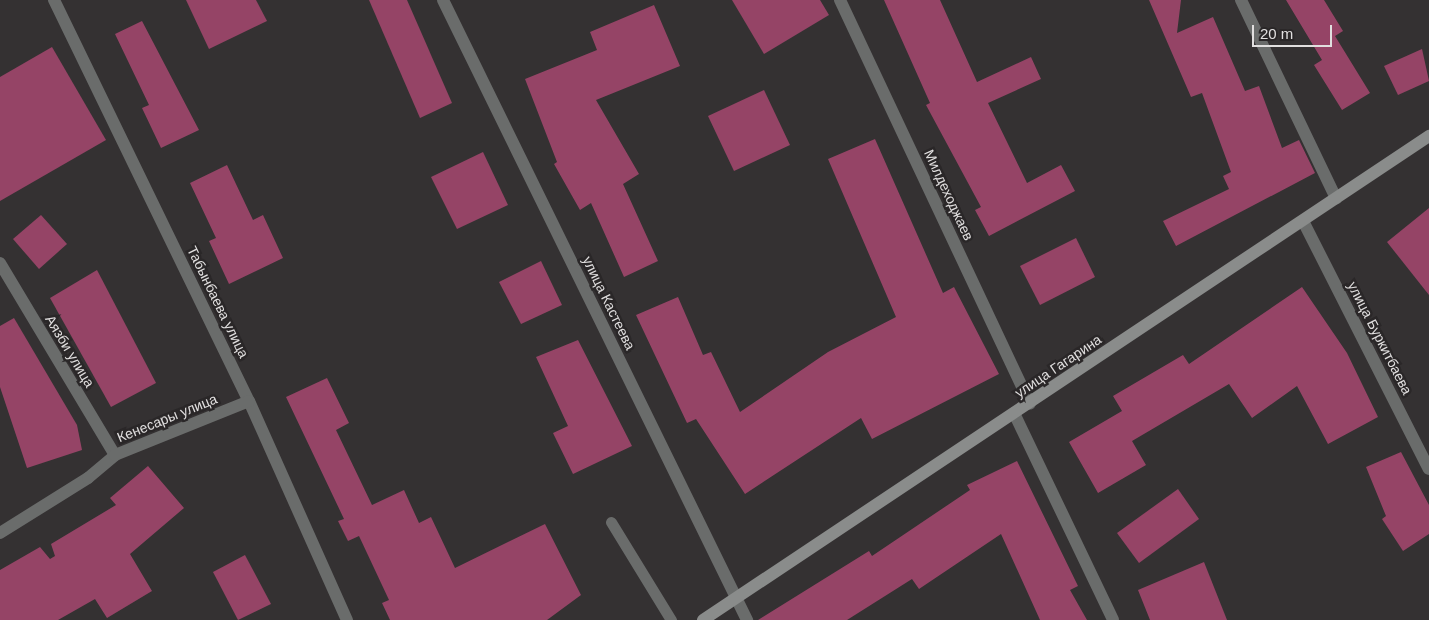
<!DOCTYPE html>
<html>
<head>
<meta charset="utf-8">
<style>
	body { margin:0 }
	#map { position:relative; width:1429px; height:620px; overflow:hidden; background:#343132; font-family:Arial,sans-serif }
	div>[style] { position:absolute }
	.building>* { inset:0; background:#954466 }
	.lane>* { height:11px; margin:-5.5px; padding:0 5.5px; transform-origin:5.5px; border-radius:5.5px; background:#6a6c6b }
	.street>* { height:12px; margin:-6px; padding:0 6px; transform-origin:6px; border-radius:6px; background:#6a6c6b }
	.secondary>* { height:12px; margin:-6px; padding:0 6px; transform-origin:6px; border-radius:6px; background:#8a8c8b }
	span { translate:-50% -50%; white-space:nowrap; text-align:center; line-height:1.15; -webkit-text-stroke:5px #2a2728; paint-order:stroke }
	.street-label { font-size:14px; color:#e1dfdf }
	.scale { position:absolute; left:1252px; top:25px; width:80px; height:22px; box-sizing:border-box; border:2px solid #e1dfdf; border-top:0; padding-left:6px; font-size:15px; line-height:18px; white-space:nowrap; color:#e1dfdf; -webkit-text-stroke:4px #2a2728; paint-order:stroke }
</style>
</head>
<body>
<div id="map">
	<div class="building">
		<div style="clip-path:polygon(186px 0,256px 0,267px 21px,209px 49px)"></div>
		<div style="clip-path:polygon(369px 0,407px 0,452px 103px,420px 118px)"></div>
		<div style="clip-path:polygon(732px 0,820px 0,829px 15px,764px 54px)"></div>
		<div style="clip-path:polygon(884px 0,940px 0,977px 82px,1031px 57px,1041px 79px,988px 103px,1027px 183px,1061px 165px,1075px 191px,989px 236px,975px 210px,981px 207px,926px 105px,930px 103px)"></div>
		<div style="clip-path:polygon(1149px 0,1181px 0,1177px 33px,1213px 17px,1245px 91px,1259px 86px,1282px 148px,1299px 140px,1315px 173px,1176px 246px,1163px 221px,1229px 189px,1223px 176px,1231px 172px,1202px 93px,1191px 97px)"></div>
		<div style="clip-path:polygon(1286px 0,1324px 0,1343px 31px,1335px 36px,1370px 93px,1342px 110px,1314px 65px,1322px 60px)"></div>
		<div style="clip-path:polygon(654px 5px,680px 66px,596px 100px,639px 174px,623px 184px,658px 261px,624px 277px,591px 203px,580px 210px,554px 164px,557px 162px,525px 79px,597px 50px,590px 32px)"></div>
		<div style="clip-path:polygon(142px 21px,199px 130px,161px 148px,142px 108px,149px 105px,115px 34px)"></div>
		<div style="clip-path:polygon(52px 47px,106px 140px,0 201px,0 77px)"></div>
		<div style="clip-path:polygon(1422px 49px,1429px 81px,1398px 95px,1384px 66px)"></div>
		<div style="clip-path:polygon(764px 90px,790px 145px,734px 171px,708px 116px)"></div>
		<div style="clip-path:polygon(875px 139px,943px 293px,954px 287px,999px 374px,872px 439px,861px 418px,745px 494px,696px 419px,687px 423px,636px 315px,678px 297px,703px 355px,711px 352px,740px 412px,828px 352px,896px 317px,828px 159px)"></div>
		<div style="clip-path:polygon(483px 152px,508px 205px,457px 229px,431px 177px)"></div>
		<div style="clip-path:polygon(227px 165px,253px 220px,263px 215px,283px 258px,229px 284px,209px 241px,216px 238px,190px 183px)"></div>
		<div style="clip-path:polygon(1429px 208px,1429px 295px,1387px 242px)"></div>
		<div style="clip-path:polygon(41px 215px,67px 244px,39px 269px,13px 239px)"></div>
		<div style="clip-path:polygon(1076px 238px,1095px 277px,1040px 305px,1020px 266px)"></div>
		<div style="clip-path:polygon(541px 261px,562px 305px,521px 324px,499px 282px)"></div>
		<div style="clip-path:polygon(97px 270px,156px 383px,111px 407px,50px 298px)"></div>
		<div style="clip-path:polygon(1302px 287px,1347px 353px,1378px 417px,1328px 444px,1297px 386px,1252px 418px,1229px 384px,1132px 441px,1146px 465px,1098px 493px,1069px 442px,1122px 411px,1113px 396px,1183px 355px,1189px 364px)"></div>
		<div style="clip-path:polygon(14px 318px,77px 425px,82px 450px,27px 468px,0 387px,0 326px)"></div>
		<div style="clip-path:polygon(578px 340px,632px 446px,573px 474px,553px 433px,568px 426px,536px 357px)"></div>
		<div style="clip-path:polygon(327px 378px,349px 423px,336px 430px,372px 505px,404px 490px,419px 523px,431px 517px,455px 568px,545px 524px,581px 595px,547px 620px,390px 620px,382px 603px,389px 600px,359px 536px,348px 541px,338px 521px,344px 519px,286px 397px)"></div>
		<div style="clip-path:polygon(1401px 452px,1429px 505px,1429px 534px,1403px 551px,1382px 519px,1386px 516px,1366px 467px)"></div>
		<div style="clip-path:polygon(1017px 461px,1078px 586px,1070px 590px,1087px 620px,1040px 620px,1001px 534px,919px 589px,912px 579px,847px 620px,758px 620px,869px 551px,872px 556px,970px 490px,967px 485px)"></div>
		<div style="clip-path:polygon(148px 466px,184px 508px,130px 554px,152px 591px,107px 618px,95px 599px,58px 620px,0 620px,0 570px,40px 547px,50px 559px,55px 556px,51px 544px,116px 505px,110px 498px)"></div>
		<div style="clip-path:polygon(1178px 489px,1199px 519px,1139px 563px,1117px 533px)"></div>
		<div style="clip-path:polygon(245px 555px,271px 604px,238px 620px,213px 572px)"></div>
		<div style="clip-path:polygon(1204px 562px,1227px 620px,1150px 620px,1138px 590px)"></div>
	</div>
	<div class="lane">
		<div style="left:611px;top:522px;width:115px;rotate:58.5deg"></div>
	</div>
	<div class="street">
		<div style="left:54px;top:0;width:446px;rotate:64.1deg"></div>
		<div style="left:249px;top:401px;width:240px;rotate:65.9deg"></div>
		<div style="left:443px;top:0;width:691px;rotate:63.88deg"></div>
		<div style="left:840px;top:0;width:446px;rotate:64.8deg"></div>
		<div style="left:1241px;top:0;width:220px;rotate:64.4deg"></div>
		<div style="left:1303px;top:221px;width:278px;rotate:63.1deg"></div>
		<div style="left:0;top:263px;width:224px;rotate:59.1deg"></div>
		<div style="left:1014px;top:413px;width:229px;rotate:64.4deg"></div>
		<div style="left:0;top:533px;width:104px;rotate:-32deg"></div>
		<div style="left:88px;top:478px;width:35px;rotate:-40deg"></div>
		<div style="left:115px;top:455px;width:144px;rotate:-21.9deg"></div>
	</div>
	<div class="secondary">
		<div style="left:703px;top:620px;width:873px;rotate:-33.69deg"></div>
	</div>
	<div class="street-label">
		<span style="left:949px;top:195px;rotate:65deg">Милдеходжаев</span>
		<span style="left:218px;top:302px;rotate:64deg">Табынбаева улица</span>
		<span style="left:609px;top:303px;rotate:64deg">улица Кастеева</span>
		<span style="left:1380px;top:338px;rotate:63deg">улица Буркитбаева</span>
		<span style="left:70px;top:351px;rotate:59deg">Аязби улица</span>
		<span style="left:1058px;top:366px;rotate:-34deg">улица Гагарина</span>
		<span style="left:167px;top:418px;rotate:-22deg">Кенесары улица</span>
	</div>
	<div class="scale">20 m</div>
</div>
</body>
</html>
